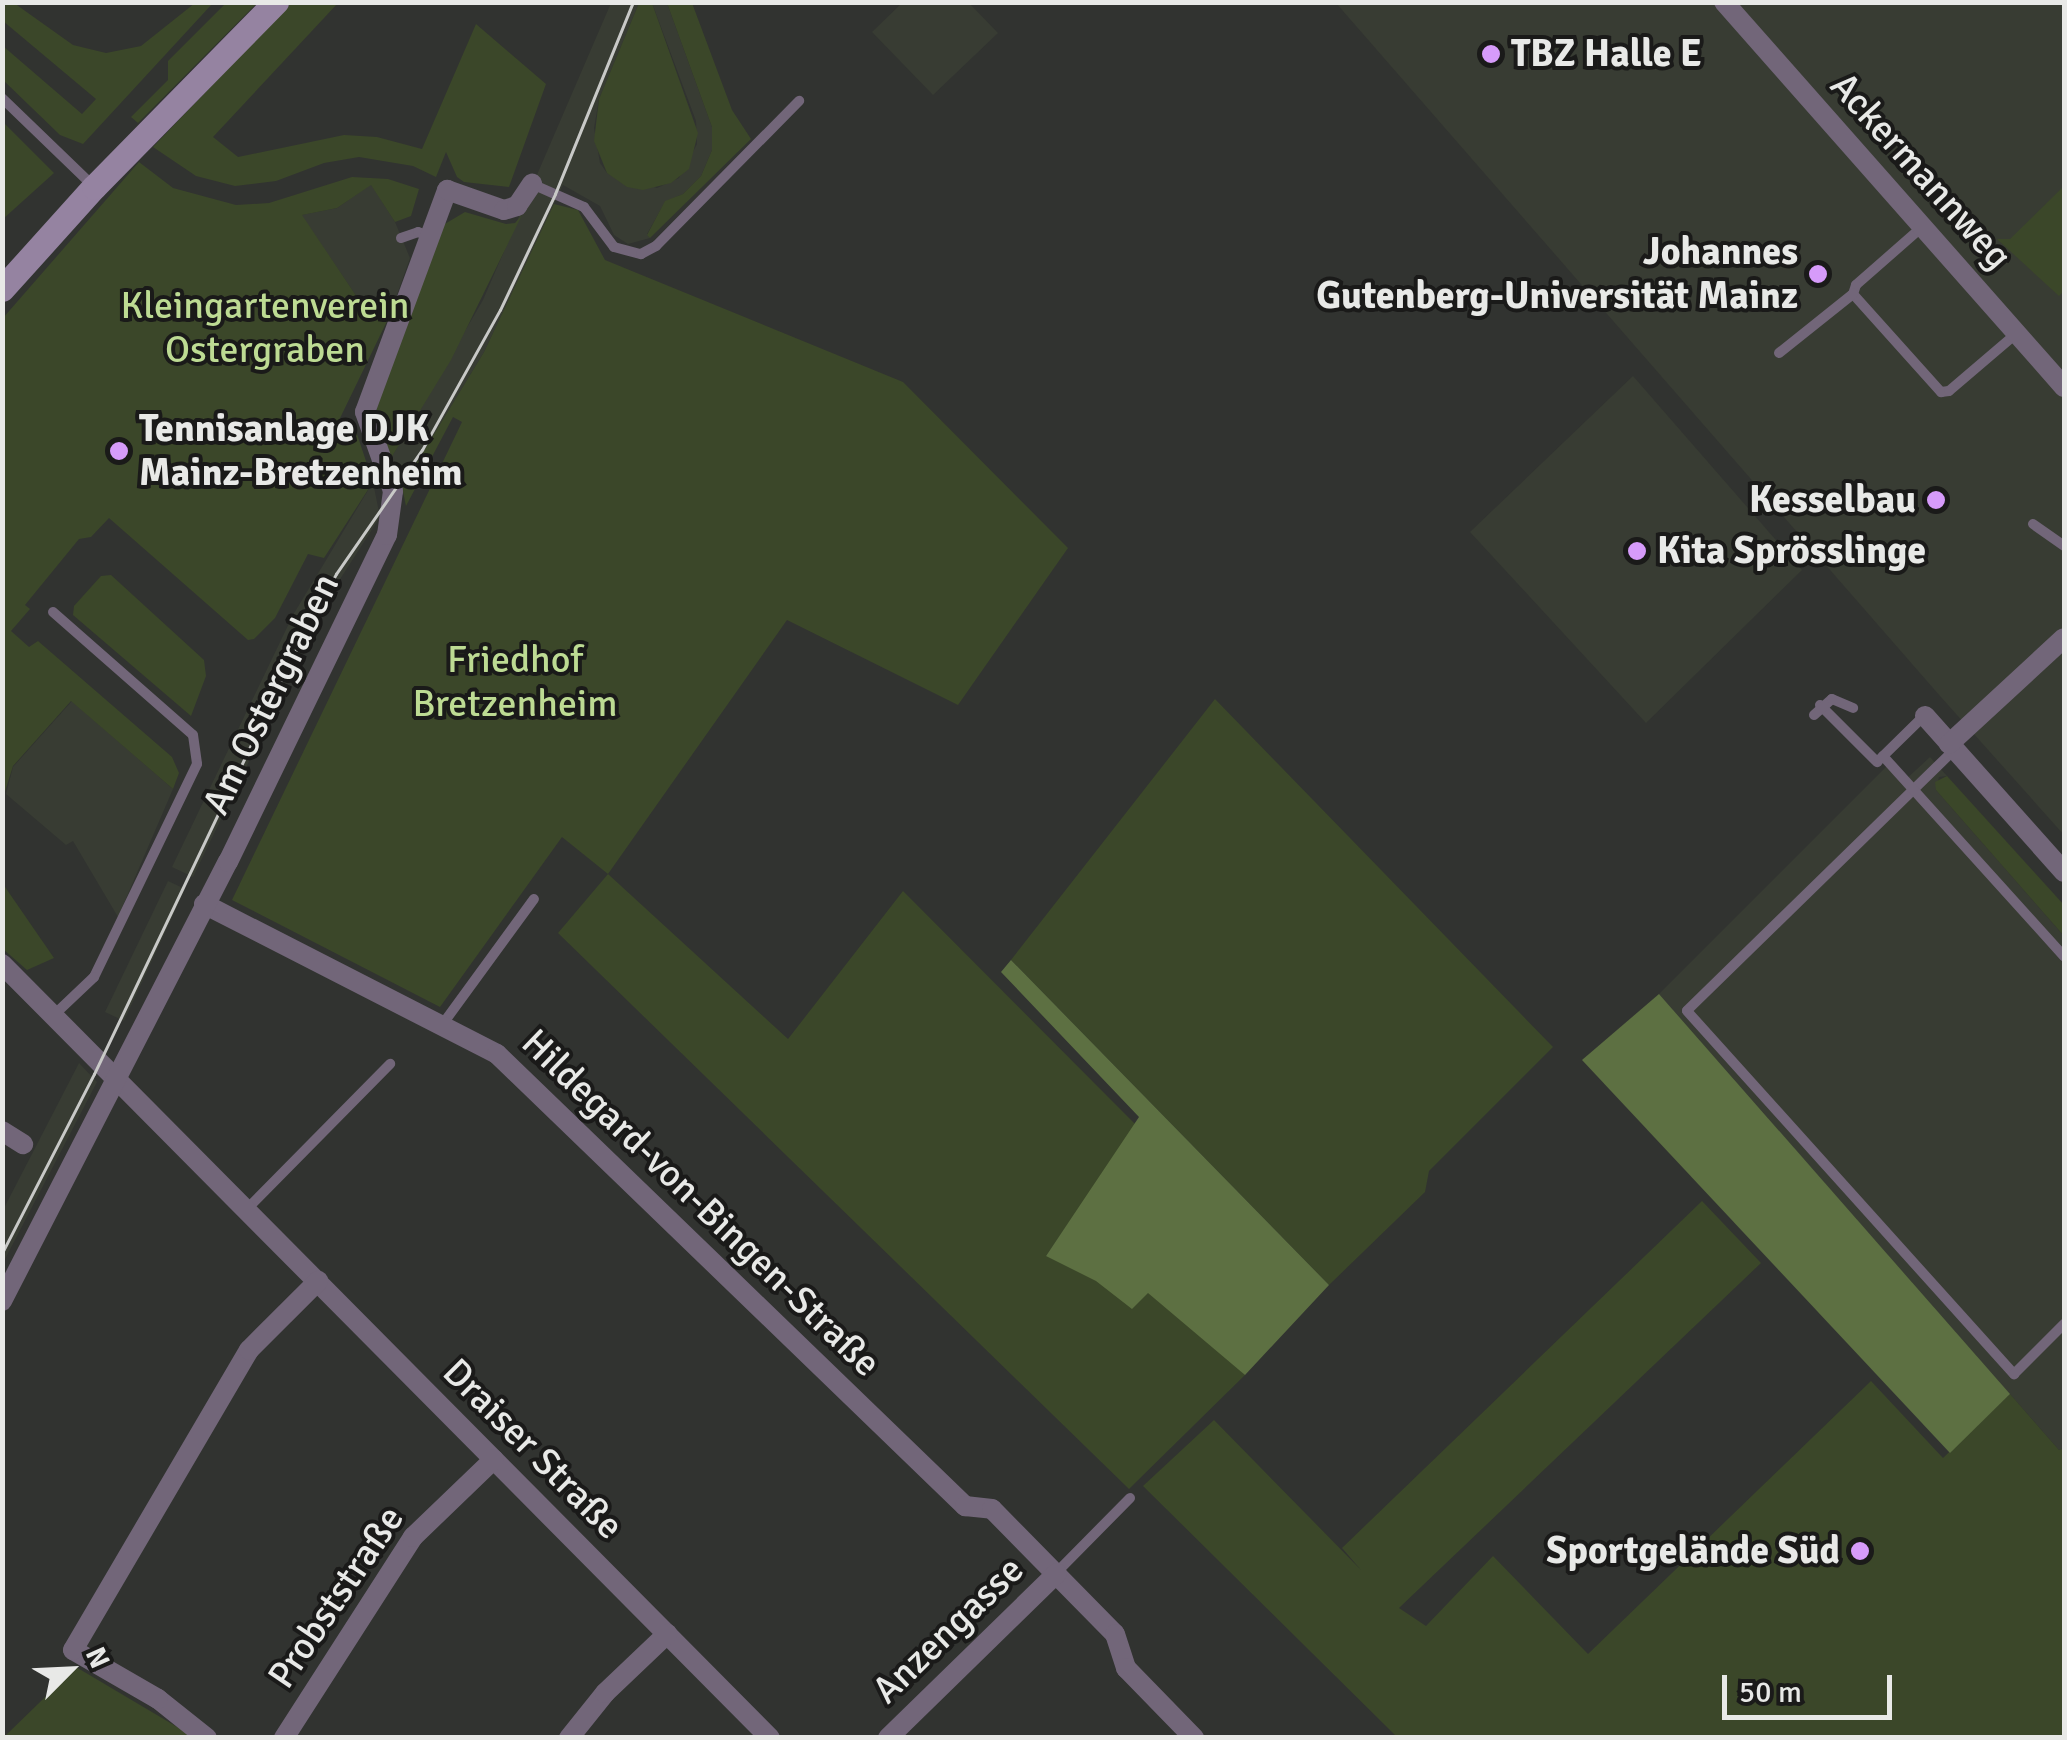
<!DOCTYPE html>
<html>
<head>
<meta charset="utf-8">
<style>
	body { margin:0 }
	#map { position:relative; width:2067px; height:1740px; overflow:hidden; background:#313330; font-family:Signika,sans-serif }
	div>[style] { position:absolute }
	.built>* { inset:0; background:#383c33 }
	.green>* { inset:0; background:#3b4729 }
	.forest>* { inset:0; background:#5d7042 }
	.lane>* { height:10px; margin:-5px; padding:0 5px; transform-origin:5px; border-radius:5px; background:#726679 }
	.street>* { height:20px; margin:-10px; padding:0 10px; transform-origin:10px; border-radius:10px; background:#726679 }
	.secondary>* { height:25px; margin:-12.5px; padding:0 12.5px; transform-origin:12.5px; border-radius:12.5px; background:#9583a1 }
	.tram>* { height:2.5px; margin:-1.25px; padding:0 1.25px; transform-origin:1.25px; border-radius:1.25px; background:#c8c9c7 }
	.dots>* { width:28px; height:28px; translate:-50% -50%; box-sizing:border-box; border:5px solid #1a1a19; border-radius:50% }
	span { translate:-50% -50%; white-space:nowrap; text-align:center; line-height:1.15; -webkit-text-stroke:8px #1a1a19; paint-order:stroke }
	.poi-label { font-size:38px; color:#e8e9e7; font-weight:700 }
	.left { translate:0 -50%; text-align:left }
	.right { translate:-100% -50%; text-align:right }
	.street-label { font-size:38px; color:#e8e9e7 }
	.park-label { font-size:38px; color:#bddb93 }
	.frame { position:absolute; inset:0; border:5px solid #e8e9e7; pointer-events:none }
	.north { position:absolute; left:20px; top:1620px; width:100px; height:100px; -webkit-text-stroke:8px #1a1a19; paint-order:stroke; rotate:66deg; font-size:28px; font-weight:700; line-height:40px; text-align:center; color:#e8e9e7 }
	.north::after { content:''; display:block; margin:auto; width:35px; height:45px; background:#e8e9e7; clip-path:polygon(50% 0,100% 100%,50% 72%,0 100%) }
	.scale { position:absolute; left:1722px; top:1675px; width:170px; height:45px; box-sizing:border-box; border:5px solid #e8e9e7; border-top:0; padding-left:12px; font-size:30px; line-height:35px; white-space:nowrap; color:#e8e9e7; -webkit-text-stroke:8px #1a1a19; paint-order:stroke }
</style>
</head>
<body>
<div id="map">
	<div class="built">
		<div style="clip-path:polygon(611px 3px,639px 3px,599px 99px,594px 128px,600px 163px,607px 173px,657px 188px,679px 178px,697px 144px,696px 121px,652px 3px,667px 3px,712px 127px,712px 150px,701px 176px,683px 194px,665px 202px,647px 234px,650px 238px,628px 244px,614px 235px,600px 206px,563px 185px,484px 352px,402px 487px,391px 458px,483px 300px)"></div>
		<div style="clip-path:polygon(969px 3px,998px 33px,933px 95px,872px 32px,902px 3px)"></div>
		<div style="clip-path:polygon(1336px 3px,2064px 3px,2064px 835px,1940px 696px)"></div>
		<div style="clip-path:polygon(371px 184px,395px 222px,410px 258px,389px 317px,361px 303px,301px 215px,337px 208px)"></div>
		<div style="clip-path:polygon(1633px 376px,1802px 570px,1646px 723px,1470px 532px)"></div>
		<div style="clip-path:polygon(373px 482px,380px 517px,328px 598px,193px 877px,172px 867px,293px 615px)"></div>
		<div style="clip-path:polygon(72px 701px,173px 789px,118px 917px,73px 841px,66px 845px,6px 794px,13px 767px)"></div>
		<div style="clip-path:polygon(1930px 757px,1947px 776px,1939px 777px,1936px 790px,2064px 936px,2064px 1448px,2059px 1450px,1659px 994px,1887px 766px,1903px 782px)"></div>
		<div style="clip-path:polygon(168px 881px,185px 889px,124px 1021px,105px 1012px)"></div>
		<div style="clip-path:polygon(79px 1063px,97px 1082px,3px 1263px,3px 1210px)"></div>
	</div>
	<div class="green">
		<div style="clip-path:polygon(3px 2px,14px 3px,73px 45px,106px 53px,141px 46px,195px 3px,213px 3px,83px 144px,60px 135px,3px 80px,3px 46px,82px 114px,96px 99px,3px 21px)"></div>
		<div style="clip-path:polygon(226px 3px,257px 3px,138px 123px,131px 117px,168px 80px,168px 61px)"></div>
		<div style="clip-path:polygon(291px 3px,338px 3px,213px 137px,238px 157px,344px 135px,377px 137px,422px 149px,476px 24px,546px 84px,509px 187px,464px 182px,457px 177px,446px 152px,436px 177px,413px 166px,359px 157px,324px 163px,276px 181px,235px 186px,196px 176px,153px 147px)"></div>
		<div style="clip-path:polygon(639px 3px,652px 3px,698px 133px,689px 169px,671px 183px,643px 190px,627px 187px,607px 173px,594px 141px,599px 99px)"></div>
		<div style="clip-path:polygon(667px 3px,692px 3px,732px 110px,751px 139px,650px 238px,647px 235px,665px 201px,683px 194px,701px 176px,712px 150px,712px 127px)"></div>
		<div style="clip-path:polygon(2px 121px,54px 173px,3px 219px,2px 219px)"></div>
		<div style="clip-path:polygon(139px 162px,173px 188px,236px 205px,269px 203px,352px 177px,388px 179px,419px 189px,411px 216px,395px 222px,371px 185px,337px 208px,302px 215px,361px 303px,389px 317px,328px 443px,335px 446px,340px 429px,353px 422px,373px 482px,324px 558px,308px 554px,275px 618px,254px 639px,248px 640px,109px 518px,91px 537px,79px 539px,25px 605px,30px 609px,11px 631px,29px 647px,38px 641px,172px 757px,179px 773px,173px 789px,71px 701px,13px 766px,3px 798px,3px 318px)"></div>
		<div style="clip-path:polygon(2064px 186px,2064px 291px,2059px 296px,1997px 239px,2010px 239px)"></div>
		<div style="clip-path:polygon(554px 204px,578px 210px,605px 260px,903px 382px,1068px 548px,958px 705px,787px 620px,608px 874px,788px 1039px,903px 891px,1136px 1125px,1046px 1256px,1127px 1250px,1245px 1375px,1129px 1489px,558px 933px,608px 874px,562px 837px,440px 1007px,232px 900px,462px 422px,453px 417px,406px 506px,402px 487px,484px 352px)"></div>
		<div style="clip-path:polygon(465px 212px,506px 224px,515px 223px,522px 215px,451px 360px,391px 458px,376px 414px,378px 400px,443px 225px)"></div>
		<div style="clip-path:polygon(111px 575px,204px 660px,206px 676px,191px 716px,73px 615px,74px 606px,101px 576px)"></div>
		<div style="clip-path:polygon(1215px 699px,1553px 1047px,1429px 1171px,1425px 1192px,1329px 1285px,1011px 960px)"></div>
		<div style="clip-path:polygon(1947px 776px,2064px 905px,2064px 936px,1936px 790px,1935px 782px)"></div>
		<div style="clip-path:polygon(3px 884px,54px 958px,27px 970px,3px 949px)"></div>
		<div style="clip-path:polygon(1702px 1201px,1761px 1263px,1399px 1608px,1426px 1626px,1493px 1556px,1588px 1654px,1871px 1381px,1943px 1458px,2010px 1394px,2059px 1450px,2064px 1448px,2064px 1737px,1397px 1737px,1143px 1486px,1214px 1420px,1361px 1570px,1342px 1548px)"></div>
		<div style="clip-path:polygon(76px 1667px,194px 1737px,3px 1738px)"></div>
	</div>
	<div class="forest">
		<div style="clip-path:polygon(1011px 960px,1329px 1285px,1245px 1375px,1148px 1293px,1132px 1309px,1096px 1281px,1046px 1256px,1139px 1117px,1001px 972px)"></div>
		<div style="clip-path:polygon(1659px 994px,2010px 1394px,1950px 1453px,1582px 1060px)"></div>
	</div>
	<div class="lane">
		<div style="left:2px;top:98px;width:127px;rotate:44deg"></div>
		<div style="left:532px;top:184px;width:57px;rotate:23.9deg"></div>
		<div style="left:584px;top:207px;width:50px;rotate:53.1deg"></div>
		<div style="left:614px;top:247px;width:28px;rotate:15deg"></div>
		<div style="left:641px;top:254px;width:17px;rotate:-28deg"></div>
		<div style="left:656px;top:246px;width:204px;rotate:-45.4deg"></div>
		<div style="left:1922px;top:227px;width:88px;rotate:138.7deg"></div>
		<div style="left:1856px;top:285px;width:9px;rotate:108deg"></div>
		<div style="left:1853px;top:294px;width:132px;rotate:48.1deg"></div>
		<div style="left:1941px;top:392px;width:8px;rotate:-7deg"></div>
		<div style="left:1949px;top:391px;width:89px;rotate:-40.5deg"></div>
		<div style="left:401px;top:238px;width:18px;rotate:-19deg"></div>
		<div style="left:418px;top:232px;width:12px;rotate:20deg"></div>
		<div style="left:1779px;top:353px;width:95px;rotate:-38.6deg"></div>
		<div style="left:2033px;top:524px;width:38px;rotate:35deg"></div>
		<div style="left:53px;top:612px;width:186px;rotate:41.3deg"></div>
		<div style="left:193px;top:735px;width:29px;rotate:82deg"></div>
		<div style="left:197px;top:764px;width:237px;rotate:115.8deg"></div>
		<div style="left:94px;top:977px;width:55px;rotate:136.5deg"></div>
		<div style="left:1820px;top:705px;width:81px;rotate:45deg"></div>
		<div style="left:1814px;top:715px;width:24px;rotate:-42deg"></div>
		<div style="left:1832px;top:699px;width:23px;rotate:23deg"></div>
		<div style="left:1954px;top:750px;width:373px;rotate:135.7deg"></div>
		<div style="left:1687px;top:1011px;width:489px;rotate:48deg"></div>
		<div style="left:2014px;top:1374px;width:71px;rotate:-45deg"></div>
		<div style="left:1883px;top:756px;width:270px;rotate:47.9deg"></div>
		<div style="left:1879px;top:760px;width:63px;rotate:-44.4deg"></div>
		<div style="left:442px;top:1025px;width:156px;rotate:-53.9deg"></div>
		<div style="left:247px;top:1209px;width:204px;rotate:-45.4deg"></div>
		<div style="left:1057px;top:1572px;width:104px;rotate:-45.4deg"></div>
	</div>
	<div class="street">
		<div style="left:1724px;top:2px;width:514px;rotate:48.55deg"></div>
		<div style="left:1925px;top:716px;width:209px;rotate:48.3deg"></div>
		<div style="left:1949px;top:744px;width:156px;rotate:-42.7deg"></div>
		<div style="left:204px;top:904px;width:329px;rotate:27.1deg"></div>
		<div style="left:497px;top:1054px;width:651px;rotate:44deg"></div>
		<div style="left:965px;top:1506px;width:27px;rotate:6deg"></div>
		<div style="left:992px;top:1509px;width:175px;rotate:45.5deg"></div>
		<div style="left:1115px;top:1634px;width:36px;rotate:72deg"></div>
		<div style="left:1126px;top:1668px;width:98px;rotate:45.8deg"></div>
		<div style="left:2px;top:964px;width:1090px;rotate:45.22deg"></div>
		<div style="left:2px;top:1131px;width:25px;rotate:32deg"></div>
		<div style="left:2px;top:1301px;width:494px;rotate:-62.8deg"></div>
		<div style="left:228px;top:862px;width:364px;rotate:-64.1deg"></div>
		<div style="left:387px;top:535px;width:44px;rotate:-82.2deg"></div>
		<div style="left:393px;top:491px;width:84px;rotate:-109.5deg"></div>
		<div style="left:365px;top:412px;width:237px;rotate:-69.7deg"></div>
		<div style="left:447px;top:190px;width:60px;rotate:19.3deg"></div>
		<div style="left:504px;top:210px;width:14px;rotate:-17deg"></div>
		<div style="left:517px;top:206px;width:27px;rotate:-56deg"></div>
		<div style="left:207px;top:1738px;width:63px;rotate:-141.5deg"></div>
		<div style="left:158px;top:1699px;width:98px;rotate:-150deg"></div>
		<div style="left:73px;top:1650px;width:348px;rotate:-59.6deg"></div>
		<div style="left:249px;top:1350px;width:98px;rotate:-45deg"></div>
		<div style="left:284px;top:1738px;width:239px;rotate:-57.3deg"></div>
		<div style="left:413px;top:1537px;width:112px;rotate:-43.9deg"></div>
		<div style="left:569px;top:1738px;width:58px;rotate:-51.3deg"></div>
		<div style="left:605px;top:1693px;width:86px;rotate:-43.6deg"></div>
		<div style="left:888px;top:1738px;width:236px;rotate:-44.3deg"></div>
	</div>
	<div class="secondary">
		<div style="left:2px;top:289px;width:137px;rotate:-48deg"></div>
		<div style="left:94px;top:187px;width:260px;rotate:-45.5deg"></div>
	</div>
	<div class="tram">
		<div style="left:2px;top:1253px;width:201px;rotate:-62.8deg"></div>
		<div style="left:94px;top:1074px;width:479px;rotate:-64.5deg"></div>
		<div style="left:300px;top:642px;width:77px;rotate:-62.1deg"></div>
		<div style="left:336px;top:574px;width:151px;rotate:-55.3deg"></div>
		<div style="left:422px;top:450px;width:160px;rotate:-60.9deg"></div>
		<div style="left:500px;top:310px;width:128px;rotate:-64.6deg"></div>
		<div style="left:555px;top:194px;width:207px;rotate:-67.9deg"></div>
	</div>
	<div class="dots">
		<div style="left:1491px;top:54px;background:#d69bfa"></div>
		<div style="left:1818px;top:274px;background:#d69bfa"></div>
		<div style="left:119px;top:451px;background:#d69bfa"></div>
		<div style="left:1936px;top:500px;background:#d69bfa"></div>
		<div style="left:1637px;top:551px;background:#d69bfa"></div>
		<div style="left:1860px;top:1551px;background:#d69bfa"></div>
	</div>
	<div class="poi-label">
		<span class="left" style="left:1511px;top:54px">TBZ Halle E</span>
		<span class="right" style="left:1798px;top:274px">Johannes<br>Gutenberg-Universität Mainz</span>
		<span class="left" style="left:139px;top:451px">Tennisanlage DJK<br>Mainz-Bretzenheim</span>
		<span class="right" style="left:1916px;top:500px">Kesselbau</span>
		<span class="left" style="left:1657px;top:551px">Kita Sprösslinge</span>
		<span class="right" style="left:1840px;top:1551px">Sportgelände Süd</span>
	</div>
	<div class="street-label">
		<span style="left:1921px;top:171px;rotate:48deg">Ackermannweg</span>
		<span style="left:271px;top:694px;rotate:-64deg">Am Ostergraben</span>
		<span style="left:701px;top:1203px;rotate:44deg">Hildegard-von-Bingen-Straße</span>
		<span style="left:533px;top:1449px;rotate:45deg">Draiser Straße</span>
		<span style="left:336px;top:1597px;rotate:-56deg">Probststraße</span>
		<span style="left:948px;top:1630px;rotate:-44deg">Anzengasse</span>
	</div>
	<div class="park-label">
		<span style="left:265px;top:328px">Kleingartenverein<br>Ostergraben</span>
		<span style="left:515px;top:682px">Friedhof<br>Bretzenheim</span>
	</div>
	<div class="frame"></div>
	<div class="north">N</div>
	<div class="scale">50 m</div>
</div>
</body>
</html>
